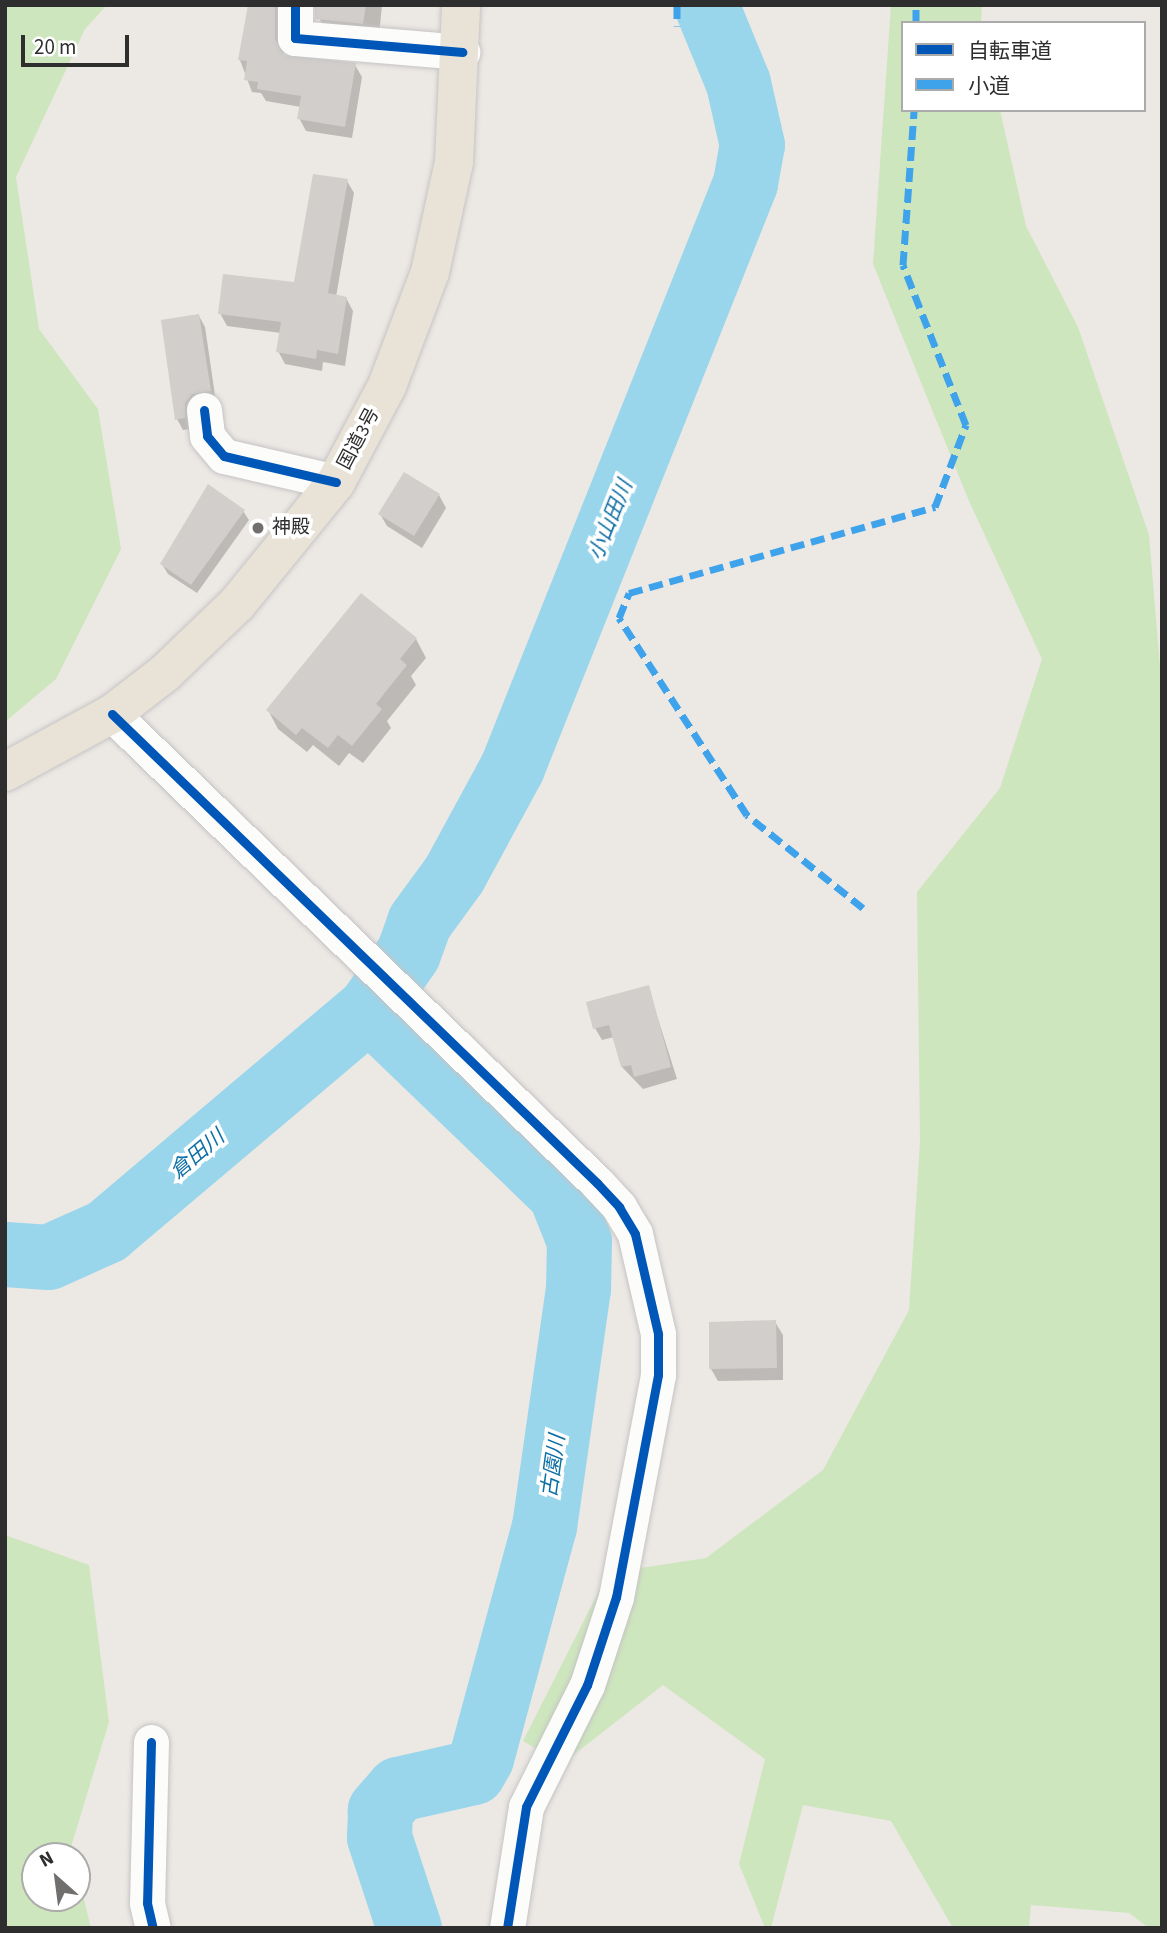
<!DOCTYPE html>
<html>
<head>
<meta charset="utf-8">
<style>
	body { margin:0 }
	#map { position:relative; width:1167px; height:1933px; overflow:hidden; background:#ece8e4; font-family:"Source Sans 3","Noto Sans JP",sans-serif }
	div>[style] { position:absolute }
	.green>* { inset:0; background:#cee6be }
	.shadow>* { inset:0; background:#0003 }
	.river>* { height:65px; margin:-32.5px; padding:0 32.5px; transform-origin:32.5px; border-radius:32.5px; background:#99d6ec }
	.building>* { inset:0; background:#d1cecb }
	.roads { filter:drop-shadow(0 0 2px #c5c4c5) drop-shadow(0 0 2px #c5c4c5) }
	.minor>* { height:35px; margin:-17.5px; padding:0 17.5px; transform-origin:17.5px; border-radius:17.5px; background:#fcfcfb }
	.trunk>* { height:38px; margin:-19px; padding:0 19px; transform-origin:19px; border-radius:19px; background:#e9e2d6 }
	.quiet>* { height:7px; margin-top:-3.5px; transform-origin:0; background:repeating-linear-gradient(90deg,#3ea3eb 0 14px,transparent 0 21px) }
	.cycleway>* { height:9px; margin:-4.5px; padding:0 4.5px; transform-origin:4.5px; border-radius:4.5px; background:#0057b8 }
	.dots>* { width:19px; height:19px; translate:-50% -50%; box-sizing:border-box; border:4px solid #fff; border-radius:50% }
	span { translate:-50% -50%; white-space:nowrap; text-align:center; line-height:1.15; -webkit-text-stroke:7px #fff; paint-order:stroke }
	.street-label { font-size:19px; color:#2e2e2e }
	.poi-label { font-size:19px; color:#2e2e2e }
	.left { translate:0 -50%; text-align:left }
	.water-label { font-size:21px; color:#0d6fa3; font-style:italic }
	.frame { position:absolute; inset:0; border:7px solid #2e2e2e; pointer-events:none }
	.legend { position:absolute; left:901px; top:21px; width:245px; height:91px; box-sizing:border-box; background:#fff; border:2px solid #ababab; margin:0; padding:9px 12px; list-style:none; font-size:21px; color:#2e2e2e }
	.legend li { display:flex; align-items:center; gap:14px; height:35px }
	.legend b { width:35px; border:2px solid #ababab }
	.north { position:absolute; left:21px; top:1842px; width:70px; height:70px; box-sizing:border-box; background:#fff; border:2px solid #ababab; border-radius:50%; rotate:332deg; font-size:19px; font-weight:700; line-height:28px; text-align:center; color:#2e2e2e }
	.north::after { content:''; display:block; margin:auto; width:24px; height:32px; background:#706f6e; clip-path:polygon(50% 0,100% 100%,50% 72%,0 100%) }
	.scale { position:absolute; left:21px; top:35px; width:108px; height:32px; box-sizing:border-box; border:4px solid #2e2e2e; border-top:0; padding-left:9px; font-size:21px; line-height:24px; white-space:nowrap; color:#2e2e2e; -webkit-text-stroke:5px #fff; paint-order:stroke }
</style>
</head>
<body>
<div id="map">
	<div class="green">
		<div style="clip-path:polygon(5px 5px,107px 5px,85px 29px,16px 177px,39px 329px,98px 409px,121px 549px,56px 679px,5px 722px)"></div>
		<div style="clip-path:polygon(891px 5px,982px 5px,981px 23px,903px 23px,903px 110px,1000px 110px,1026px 226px,1078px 327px,1149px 535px,1162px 690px,1162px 1928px,1149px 1928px,1129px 1913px,1031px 1905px,1029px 1928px,953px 1928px,891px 1821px,803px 1805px,771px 1928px,765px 1928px,739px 1864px,765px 1759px,663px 1685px,562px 1764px,523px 1741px,608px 1573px,706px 1558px,823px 1470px,909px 1310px,920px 1142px,917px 892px,1000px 788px,1042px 659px,969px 501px,873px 264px)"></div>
		<div style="clip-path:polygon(5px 1535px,89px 1565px,109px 1722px,71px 1847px,73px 1856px,35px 1856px,35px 1898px,77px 1898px,77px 1870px,91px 1928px,5px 1928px)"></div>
	</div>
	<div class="shadow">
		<div style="clip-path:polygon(249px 5px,286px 5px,283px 56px,355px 65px,362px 77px,352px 138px,306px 131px,299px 118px,301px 107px,266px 101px,261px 93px,252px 92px,240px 60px)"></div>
		<div style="clip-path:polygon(315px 5px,382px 5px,379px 36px,324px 31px)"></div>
		<div style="clip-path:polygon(347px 181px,354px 193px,336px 297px,346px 298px,353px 311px,345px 366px,323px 362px,322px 371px,285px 364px,278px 351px,281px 333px,227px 326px,220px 313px,296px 284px)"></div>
		<div style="clip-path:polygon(199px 316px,205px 327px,216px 402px,190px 429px,183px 430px,177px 419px)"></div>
		<div style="clip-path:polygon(439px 495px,446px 508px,422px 548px,387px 526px,380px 514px)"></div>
		<div style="clip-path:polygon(243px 511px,249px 520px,197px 593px,168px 574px,162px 564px)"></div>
		<div style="clip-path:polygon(361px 595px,416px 639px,426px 658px,411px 676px,416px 685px,387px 721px,391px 728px,363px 763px,349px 753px,339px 766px,313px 745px,307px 752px,278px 729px,268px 710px)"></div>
		<div style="clip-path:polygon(648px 987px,677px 1079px,643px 1089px,622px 1067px,614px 1037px,602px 1040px,595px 1028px)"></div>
		<div style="clip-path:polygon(775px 1322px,783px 1335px,783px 1380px,718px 1381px,711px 1369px)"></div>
	</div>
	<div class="river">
		<div style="left:369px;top:1009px;width:265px;rotate:43.9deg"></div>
		<div style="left:560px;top:1193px;width:52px;rotate:68.4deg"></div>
		<div style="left:579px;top:1241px;width:47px;rotate:91.2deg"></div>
		<div style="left:578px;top:1288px;width:240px;rotate:98.1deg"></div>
		<div style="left:544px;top:1526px;width:240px;rotate:105.2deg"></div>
		<div style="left:481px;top:1758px;width:16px;rotate:120deg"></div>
		<div style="left:473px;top:1772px;width:77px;rotate:167.2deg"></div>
		<div style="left:398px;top:1789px;width:28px;rotate:131deg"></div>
		<div style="left:380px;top:1810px;width:27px;rotate:92deg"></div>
		<div style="left:379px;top:1837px;width:96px;rotate:71.8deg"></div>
		<div style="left:5px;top:1254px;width:43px;rotate:4deg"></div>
		<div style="left:48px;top:1257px;width:64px;rotate:-24.1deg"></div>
		<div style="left:106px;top:1231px;width:344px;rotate:-40.2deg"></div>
		<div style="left:369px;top:1009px;width:68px;rotate:-55.1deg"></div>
		<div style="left:408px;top:953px;width:33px;rotate:-70deg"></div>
		<div style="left:419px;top:922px;width:59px;rotate:-53.9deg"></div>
		<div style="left:454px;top:874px;width:122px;rotate:-61.5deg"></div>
		<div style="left:512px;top:767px;width:629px;rotate:-68.25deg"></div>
		<div style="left:745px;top:183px;width:39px;rotate:-80deg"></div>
		<div style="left:752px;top:145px;width:64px;rotate:-102.7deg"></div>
		<div style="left:738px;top:83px;width:84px;rotate:-112.3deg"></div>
	</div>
	<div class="building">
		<div style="clip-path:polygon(248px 5px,275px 5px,275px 39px,285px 55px,356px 63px,345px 127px,297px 119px,301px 96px,257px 89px,258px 82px,244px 80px,247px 61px,238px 60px)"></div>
		<div style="clip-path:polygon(315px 5px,366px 5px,363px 24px,315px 19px)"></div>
		<div style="clip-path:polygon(313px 174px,348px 179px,328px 293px,347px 297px,338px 354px,317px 350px,316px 359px,276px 352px,281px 322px,218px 314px,223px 274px,294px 282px)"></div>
		<div style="clip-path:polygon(199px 314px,211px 391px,192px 394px,185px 403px,185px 418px,175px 420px,161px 320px)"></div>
		<div style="clip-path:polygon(404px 472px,440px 494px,414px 536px,378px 514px)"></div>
		<div style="clip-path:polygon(208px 484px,245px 510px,191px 585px,160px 564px)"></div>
		<div style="clip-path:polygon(361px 593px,417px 638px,400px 659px,407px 665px,376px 704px,382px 709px,352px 746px,338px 735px,328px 748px,302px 728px,296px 735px,266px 710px)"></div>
		<div style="clip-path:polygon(649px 985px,671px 1067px,634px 1077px,631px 1065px,621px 1067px,609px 1025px,593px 1029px,586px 1002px)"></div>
		<div style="clip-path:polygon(776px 1320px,777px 1368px,709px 1369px,709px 1322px)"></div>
	</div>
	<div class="roads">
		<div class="minor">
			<div style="left:295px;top:5px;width:33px;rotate:90deg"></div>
			<div style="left:295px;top:38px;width:168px;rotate:4.8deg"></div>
			<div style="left:204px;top:410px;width:26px;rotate:83deg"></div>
			<div style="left:207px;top:436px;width:26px;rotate:50deg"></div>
			<div style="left:224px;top:456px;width:115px;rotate:13.1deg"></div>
			<div style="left:112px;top:714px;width:675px;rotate:44.04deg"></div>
			<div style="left:597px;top:1183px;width:33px;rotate:47deg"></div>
			<div style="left:619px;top:1207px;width:31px;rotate:59deg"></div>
			<div style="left:635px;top:1234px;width:103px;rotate:77deg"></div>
			<div style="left:658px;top:1334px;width:41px;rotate:90deg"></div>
			<div style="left:658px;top:1375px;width:226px;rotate:100.7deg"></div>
			<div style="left:616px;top:1597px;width:93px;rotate:108.2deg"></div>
			<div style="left:587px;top:1685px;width:136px;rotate:116.6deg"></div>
			<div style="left:526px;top:1807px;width:122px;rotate:98.9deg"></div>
			<div style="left:151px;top:1742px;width:161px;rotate:91.4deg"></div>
			<div style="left:147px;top:1903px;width:26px;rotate:77deg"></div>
		</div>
		<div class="trunk">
			<div style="left:5px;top:772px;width:122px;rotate:-28.5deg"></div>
			<div style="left:112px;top:714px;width:67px;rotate:-37.7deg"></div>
			<div style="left:165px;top:673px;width:100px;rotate:-43.8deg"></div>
			<div style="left:237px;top:604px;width:157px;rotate:-50.9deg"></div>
			<div style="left:336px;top:482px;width:109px;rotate:-62deg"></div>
			<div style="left:387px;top:386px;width:122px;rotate:-69.3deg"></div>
			<div style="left:430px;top:272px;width:113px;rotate:-77.7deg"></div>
			<div style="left:454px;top:162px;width:157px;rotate:-87.4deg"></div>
		</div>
	</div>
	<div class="quiet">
		<div style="left:677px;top:5px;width:21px;rotate:90deg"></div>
		<div style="left:916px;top:23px;width:18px;rotate:-90deg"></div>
		<div style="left:863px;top:908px;width:149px;rotate:-141.3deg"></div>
		<div style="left:747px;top:815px;width:235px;rotate:-123deg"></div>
		<div style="left:619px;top:618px;width:27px;rotate:-68deg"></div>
		<div style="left:629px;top:593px;width:318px;rotate:-15.7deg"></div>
		<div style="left:935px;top:507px;width:88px;rotate:-69.3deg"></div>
		<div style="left:966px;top:425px;width:172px;rotate:-111.5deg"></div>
		<div style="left:903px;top:265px;width:155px;rotate:-85.9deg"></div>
	</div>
	<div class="cycleway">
		<div style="left:295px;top:5px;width:33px;rotate:90deg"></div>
		<div style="left:295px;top:38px;width:168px;rotate:4.8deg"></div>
		<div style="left:204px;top:410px;width:26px;rotate:83deg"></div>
		<div style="left:207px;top:436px;width:26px;rotate:50deg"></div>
		<div style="left:224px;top:456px;width:115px;rotate:13.1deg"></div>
		<div style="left:112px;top:714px;width:675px;rotate:44.04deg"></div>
		<div style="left:597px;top:1183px;width:33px;rotate:47deg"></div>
		<div style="left:619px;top:1207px;width:31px;rotate:59deg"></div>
		<div style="left:635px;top:1234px;width:103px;rotate:77deg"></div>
		<div style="left:658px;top:1334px;width:41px;rotate:90deg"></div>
		<div style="left:658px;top:1375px;width:226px;rotate:100.7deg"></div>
		<div style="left:616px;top:1597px;width:93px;rotate:108.2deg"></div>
		<div style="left:587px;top:1685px;width:136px;rotate:116.6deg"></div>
		<div style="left:526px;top:1807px;width:122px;rotate:98.9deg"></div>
		<div style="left:151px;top:1742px;width:161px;rotate:91.4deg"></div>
		<div style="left:147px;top:1903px;width:26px;rotate:77deg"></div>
	</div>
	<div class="dots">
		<div style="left:258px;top:528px;background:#706f6e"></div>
	</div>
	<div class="street-label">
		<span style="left:359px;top:439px;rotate:-62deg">国道3号</span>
	</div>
	<div class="poi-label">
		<span class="left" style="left:272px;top:528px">神殿</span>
	</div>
	<div class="water-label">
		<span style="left:610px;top:520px;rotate:-68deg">小山田川</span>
		<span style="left:197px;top:1154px;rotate:-40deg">倉田川</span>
		<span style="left:553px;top:1466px;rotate:-82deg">古園川</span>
	</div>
	<div class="frame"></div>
	<ul class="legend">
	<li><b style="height:9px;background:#0057b8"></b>自転車道</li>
	<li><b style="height:9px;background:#3ea3eb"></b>小道</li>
	</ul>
	<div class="north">N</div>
	<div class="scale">20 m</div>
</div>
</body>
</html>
